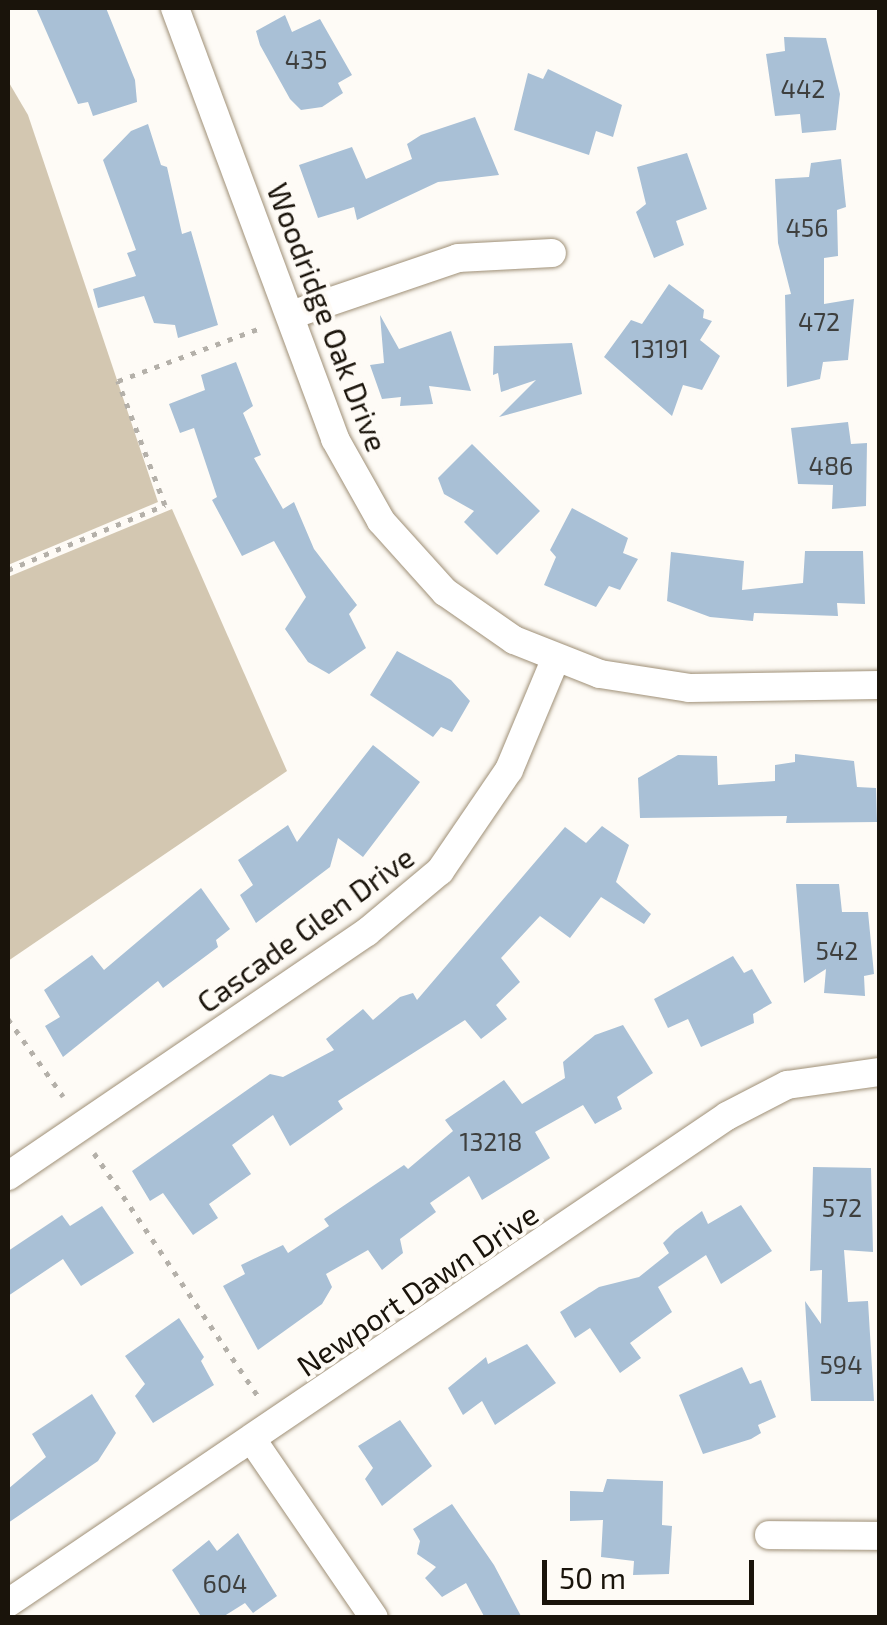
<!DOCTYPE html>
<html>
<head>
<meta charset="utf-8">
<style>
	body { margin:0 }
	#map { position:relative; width:887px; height:1625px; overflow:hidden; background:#fefbf6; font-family:"Exo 2",sans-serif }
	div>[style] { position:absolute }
	.green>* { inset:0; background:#d3c7b1 }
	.building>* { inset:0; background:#a9c0d6 }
	.path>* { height:5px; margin-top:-2.5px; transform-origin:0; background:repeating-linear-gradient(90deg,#b4b0a9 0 5px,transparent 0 13px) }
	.roads { filter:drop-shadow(0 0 2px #9f9077) drop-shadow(0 0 2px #9f9077) }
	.minor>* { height:28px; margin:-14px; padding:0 14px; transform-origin:14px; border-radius:14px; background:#fff }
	span { translate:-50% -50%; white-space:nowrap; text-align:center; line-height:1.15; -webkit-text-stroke:8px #fefbf6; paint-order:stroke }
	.number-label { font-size:25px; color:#3e3f3e }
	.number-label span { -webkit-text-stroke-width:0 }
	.street-label { font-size:30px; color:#1a140b }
	.frame { position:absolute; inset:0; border:10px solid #1a140b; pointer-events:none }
	.scale { position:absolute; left:542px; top:1560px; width:212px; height:45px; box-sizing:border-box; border:5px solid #1a140b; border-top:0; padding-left:12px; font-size:30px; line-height:35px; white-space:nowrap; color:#1a140b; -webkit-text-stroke:8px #fefbf6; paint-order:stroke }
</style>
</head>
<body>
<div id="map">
	<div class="green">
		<div style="clip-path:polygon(8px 81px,28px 115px,158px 502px,8px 565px)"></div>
		<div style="clip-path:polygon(172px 509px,287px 771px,8px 961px,8px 577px)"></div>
	</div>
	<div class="building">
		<div style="clip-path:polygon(36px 8px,106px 8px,135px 80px,137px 102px,93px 116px,88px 102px,78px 104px)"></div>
		<div style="clip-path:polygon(285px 15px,292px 32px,320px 19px,352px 75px,338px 83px,343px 93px,322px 107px,301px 110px,290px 99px,260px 45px,256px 31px)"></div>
		<div style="clip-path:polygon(784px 37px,826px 38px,840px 94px,836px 130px,802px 133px,800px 114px,775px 116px,766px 54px,785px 51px)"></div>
		<div style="clip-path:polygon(548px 69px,622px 105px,613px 137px,596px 131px,589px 155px,514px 130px,528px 73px,543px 79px)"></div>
		<div style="clip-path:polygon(475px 117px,499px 175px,438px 182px,357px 220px,354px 207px,318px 218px,299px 165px,352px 147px,366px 179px,412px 159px,407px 144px,421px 135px)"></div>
		<div style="clip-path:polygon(148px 124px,161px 165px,167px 167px,182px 234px,191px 231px,218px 325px,178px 338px,175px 325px,154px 323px,144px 296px,98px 308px,93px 289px,136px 276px,127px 253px,136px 250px,103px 160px,131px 131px)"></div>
		<div style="clip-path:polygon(687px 153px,707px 209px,676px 221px,684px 245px,654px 258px,636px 212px,646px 204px,637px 167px)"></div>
		<div style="clip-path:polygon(841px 159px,846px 207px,837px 210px,838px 256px,824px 258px,824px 304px,854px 299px,848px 360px,823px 362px,820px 379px,787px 387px,785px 295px,791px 294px,778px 243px,775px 179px,809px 177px,811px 163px)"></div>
		<div style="clip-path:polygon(669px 284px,704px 310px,703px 318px,712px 321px,700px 340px,720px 356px,702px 390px,683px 385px,672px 416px,604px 357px,631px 320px,642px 324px)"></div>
		<div style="clip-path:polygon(380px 315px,399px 349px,451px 331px,471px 391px,429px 386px,433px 404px,400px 406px,401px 397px,382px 399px,370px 365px,384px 363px)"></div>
		<div style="clip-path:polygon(572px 343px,582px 394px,499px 417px,536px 380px,501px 392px,498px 373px,493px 375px,494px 346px)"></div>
		<div style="clip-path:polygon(236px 362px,253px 406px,243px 413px,261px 455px,254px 458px,283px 509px,294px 502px,314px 549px,357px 605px,349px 614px,366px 648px,329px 674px,308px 662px,285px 629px,306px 597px,274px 541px,242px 556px,212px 500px,217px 497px,194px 428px,180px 433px,169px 404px,205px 390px,201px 375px)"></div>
		<div style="clip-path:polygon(848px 422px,851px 444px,867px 443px,866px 506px,832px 509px,833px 485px,798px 484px,791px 428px)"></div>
		<div style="clip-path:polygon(472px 444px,540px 511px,497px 555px,464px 522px,474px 511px,444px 494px,438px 478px)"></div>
		<div style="clip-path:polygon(572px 508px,628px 538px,623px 553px,638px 559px,620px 590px,609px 586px,596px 607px,544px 585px,556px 557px,550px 550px)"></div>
		<div style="clip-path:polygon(805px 551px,863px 551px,865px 604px,837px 603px,838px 616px,754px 613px,753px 621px,710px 617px,667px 601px,671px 552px,744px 561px,742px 590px,803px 583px)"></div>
		<div style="clip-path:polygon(397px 651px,451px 680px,470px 701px,452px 732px,441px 727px,433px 737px,370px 695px)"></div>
		<div style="clip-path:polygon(373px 745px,420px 782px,363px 857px,338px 838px,330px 867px,256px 923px,240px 895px,253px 885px,238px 860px,288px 825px,297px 842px)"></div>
		<div style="clip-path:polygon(795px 754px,854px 761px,857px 787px,876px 788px,877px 822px,786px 823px,787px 816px,640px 818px,638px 778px,678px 755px,717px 756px,718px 785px,775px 781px,775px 765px,795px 762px)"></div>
		<div style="clip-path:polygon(602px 826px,629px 845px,616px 882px,651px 914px,644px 924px,601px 897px,570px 938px,540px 916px,501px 958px,520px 982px,496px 1005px,507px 1019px,481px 1039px,465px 1020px,338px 1101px,343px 1109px,290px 1146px,273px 1115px,232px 1145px,251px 1174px,209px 1204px,218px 1218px,193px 1235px,163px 1193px,150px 1201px,132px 1171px,270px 1074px,283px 1077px,334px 1050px,326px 1039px,363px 1009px,373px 1020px,400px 997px,413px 993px,417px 1000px,565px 827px,586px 843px)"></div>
		<div style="clip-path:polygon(796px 884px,839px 884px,842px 912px,868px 912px,874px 974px,864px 976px,865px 996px,824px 993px,826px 969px,804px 983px)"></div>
		<div style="clip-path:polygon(201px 888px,230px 929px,216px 940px,218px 947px,163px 988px,158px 981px,63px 1057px,45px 1026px,60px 1017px,44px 990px,92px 955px,104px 970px)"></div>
		<div style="clip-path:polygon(733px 956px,744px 973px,752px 969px,772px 1003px,753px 1014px,754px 1023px,701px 1047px,688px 1019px,668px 1028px,654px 999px)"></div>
		<div style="clip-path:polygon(623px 1025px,653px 1073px,617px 1097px,622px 1109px,595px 1124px,583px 1105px,535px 1132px,550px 1158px,482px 1200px,469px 1176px,430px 1203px,436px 1212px,400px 1239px,403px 1253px,382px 1270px,368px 1250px,326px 1274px,332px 1287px,322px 1304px,258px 1350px,223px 1286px,245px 1274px,241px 1265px,283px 1245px,288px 1253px,329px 1226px,324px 1219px,404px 1165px,408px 1169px,453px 1131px,445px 1120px,504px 1080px,522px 1104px,565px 1078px,563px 1062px,595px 1035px)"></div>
		<div style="clip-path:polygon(813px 1167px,871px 1168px,873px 1252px,844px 1250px,848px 1302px,868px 1301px,874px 1401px,811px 1401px,805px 1301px,821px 1324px,822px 1270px,810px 1271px)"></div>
		<div style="clip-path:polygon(741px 1205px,772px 1251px,721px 1284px,706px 1255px,658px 1287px,672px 1312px,630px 1343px,641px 1358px,620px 1373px,590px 1328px,575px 1338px,560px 1312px,599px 1287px,639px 1277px,669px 1253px,663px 1243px,675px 1231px,702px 1211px,708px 1224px)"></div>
		<div style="clip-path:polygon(102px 1206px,134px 1253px,81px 1286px,63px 1259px,8px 1296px,8px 1251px,62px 1215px,70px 1226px)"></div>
		<div style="clip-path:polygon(179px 1318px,204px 1357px,201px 1361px,214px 1385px,153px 1423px,135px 1396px,145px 1384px,125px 1356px)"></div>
		<div style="clip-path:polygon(527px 1344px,556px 1383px,495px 1425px,482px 1401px,463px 1415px,448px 1388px,486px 1357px,488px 1364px)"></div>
		<div style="clip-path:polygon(742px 1367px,750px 1384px,761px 1380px,776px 1417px,758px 1425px,761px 1433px,751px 1439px,703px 1454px,679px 1395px)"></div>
		<div style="clip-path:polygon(92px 1394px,116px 1433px,98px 1461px,8px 1523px,8px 1489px,46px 1457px,32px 1434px)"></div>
		<div style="clip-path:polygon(400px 1420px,432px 1466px,382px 1506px,365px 1479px,373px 1468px,358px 1446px)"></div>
		<div style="clip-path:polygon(607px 1479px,663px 1481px,662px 1525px,672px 1526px,669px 1574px,633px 1575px,634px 1561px,601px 1557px,603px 1520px,570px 1521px,570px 1491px,603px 1492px)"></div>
		<div style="clip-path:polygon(452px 1504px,494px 1565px,522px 1618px,485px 1618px,466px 1583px,442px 1597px,425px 1578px,436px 1567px,417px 1554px,420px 1541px,413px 1529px)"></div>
		<div style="clip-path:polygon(238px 1533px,277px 1596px,253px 1613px,245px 1603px,221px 1618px,202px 1618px,172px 1570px,209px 1540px,217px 1551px)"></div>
	</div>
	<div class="path">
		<div style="left:8px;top:570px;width:170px;rotate:-22.5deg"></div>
		<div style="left:165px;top:505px;width:133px;rotate:-110.8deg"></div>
		<div style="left:118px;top:381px;width:149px;rotate:-20.4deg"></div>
		<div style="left:8px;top:1019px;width:95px;rotate:54.5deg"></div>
		<div style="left:94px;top:1153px;width:292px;rotate:56deg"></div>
	</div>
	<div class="roads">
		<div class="minor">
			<div style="left:175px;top:8px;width:460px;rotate:69.6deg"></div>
			<div style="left:335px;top:439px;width:94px;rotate:60.7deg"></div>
			<div style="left:381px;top:521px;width:96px;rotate:48deg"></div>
			<div style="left:445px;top:592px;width:84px;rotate:34.8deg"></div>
			<div style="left:514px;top:640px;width:92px;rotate:21.6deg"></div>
			<div style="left:600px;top:674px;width:90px;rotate:8.9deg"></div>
			<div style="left:689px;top:688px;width:191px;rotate:-0.9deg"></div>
			<div style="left:291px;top:315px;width:176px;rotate:-18.8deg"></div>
			<div style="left:458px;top:258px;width:94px;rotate:-3deg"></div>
			<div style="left:8px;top:1176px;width:434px;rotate:-34.2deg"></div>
			<div style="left:367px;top:932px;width:95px;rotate:-39.9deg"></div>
			<div style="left:440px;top:871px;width:122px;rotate:-55.7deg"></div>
			<div style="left:509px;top:770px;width:119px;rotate:-67.3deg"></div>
			<div style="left:253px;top:1441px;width:214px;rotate:55.6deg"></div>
			<div style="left:769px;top:1535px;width:111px;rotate:0.5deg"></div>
			<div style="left:8px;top:1603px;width:868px;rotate:-34.11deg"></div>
			<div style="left:727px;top:1116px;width:68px;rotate:-27.3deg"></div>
			<div style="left:787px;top:1085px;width:94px;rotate:-8deg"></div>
		</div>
	</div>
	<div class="number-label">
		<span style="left:306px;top:59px">435</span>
		<span style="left:803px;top:88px">442</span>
		<span style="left:807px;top:227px">456</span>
		<span style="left:819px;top:321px">472</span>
		<span style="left:660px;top:348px">13191</span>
		<span style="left:831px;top:465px">486</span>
		<span style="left:837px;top:950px">542</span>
		<span style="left:491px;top:1141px">13218</span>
		<span style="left:842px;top:1207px">572</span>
		<span style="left:841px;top:1364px">594</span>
		<span style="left:225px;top:1583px">604</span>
	</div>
	<div class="street-label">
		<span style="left:328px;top:317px;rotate:69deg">Woodridge Oak Drive</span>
		<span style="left:305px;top:929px;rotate:-36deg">Cascade Glen Drive</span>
		<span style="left:417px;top:1289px;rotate:-34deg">Newport Dawn Drive</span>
	</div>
	<div class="frame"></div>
	<div class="scale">50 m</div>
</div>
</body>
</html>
